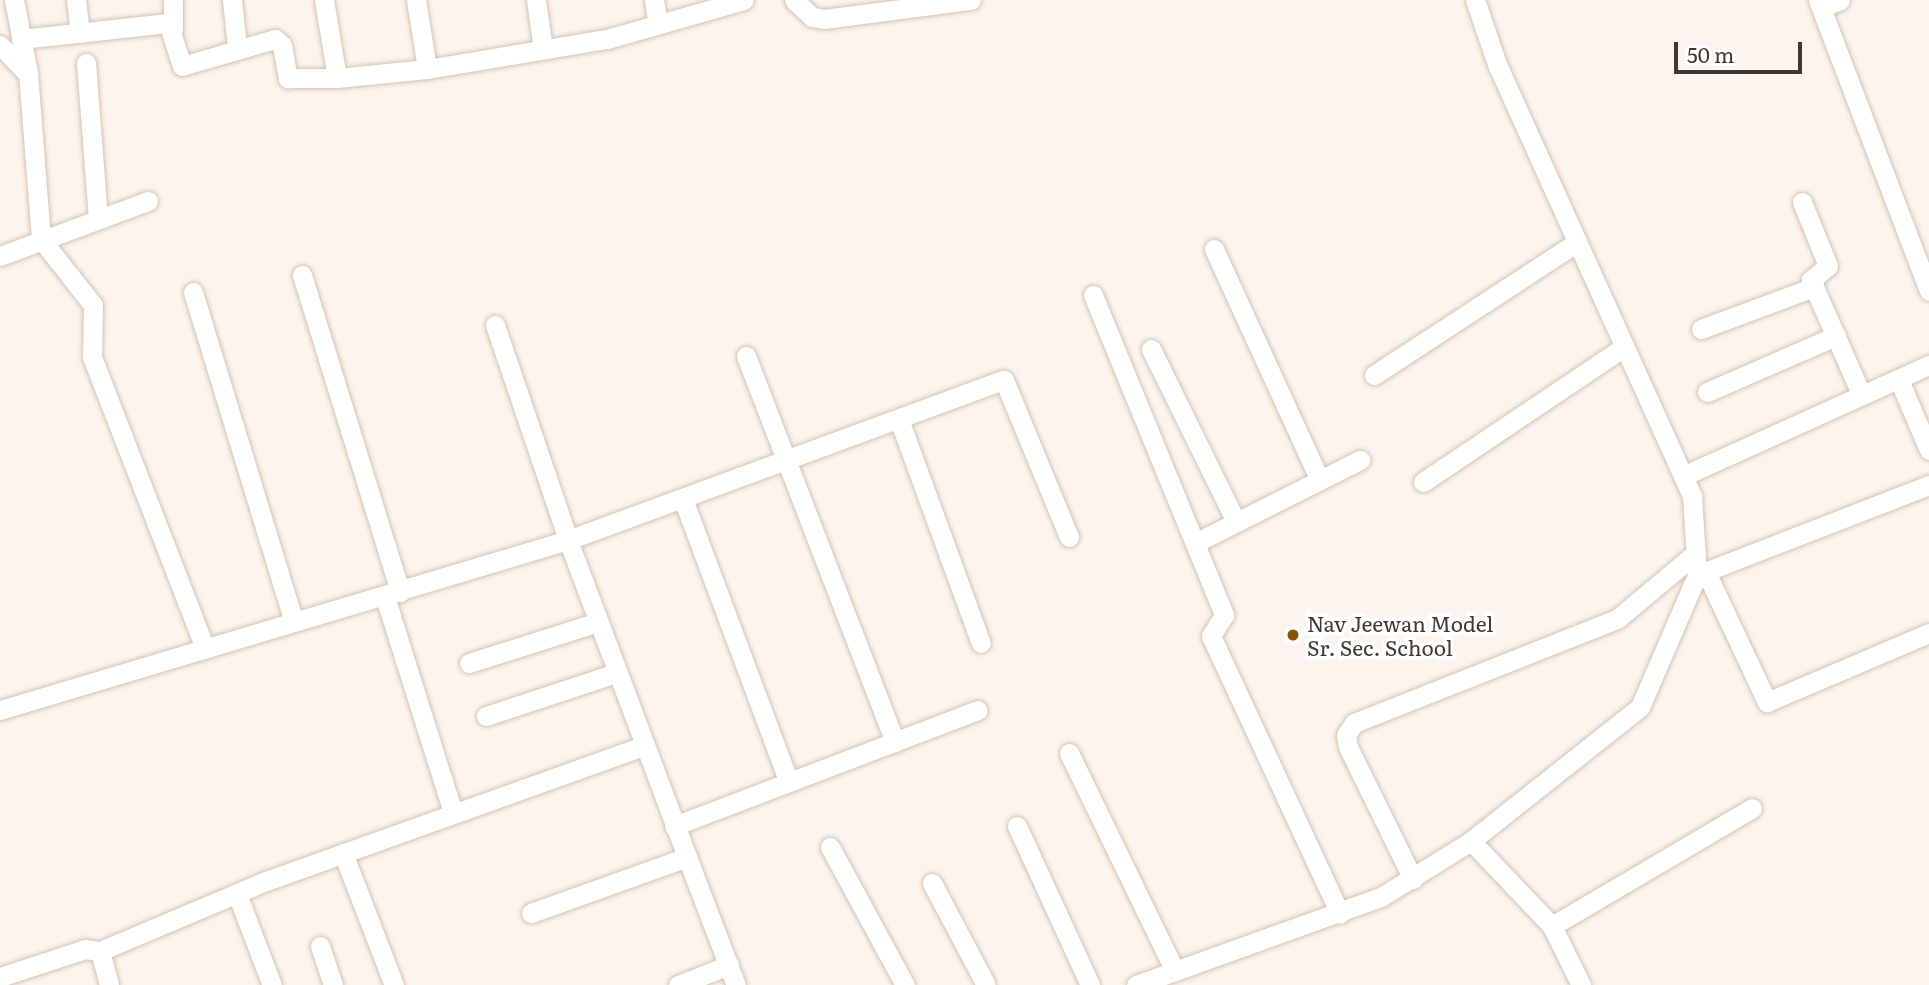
<!DOCTYPE html>
<html>
<head>
<meta charset="utf-8">
<style>
	body { margin:0 }
	#map { position:relative; width:1929px; height:985px; overflow:hidden; background:#fcf4ee; font-family:Literata,serif }
	div>[style] { position:absolute }
	.roads { filter:drop-shadow(0 0 2px #d5c2b2) drop-shadow(0 0 2px #d5c2b2) }
	.street>* { height:19px; margin:-9.5px; padding:0 9.5px; transform-origin:9.5px; border-radius:9.5px; background:#fff }
	.dots>* { width:19px; height:19px; translate:-50% -50%; box-sizing:border-box; border:4px solid #fff; border-radius:50% }
	span { translate:-50% -50%; white-space:nowrap; text-align:center; line-height:1.15; -webkit-text-stroke:7px #fff; paint-order:stroke }
	.poi-label { font-size:21px; color:#3f3731 }
	.left { translate:0 -50%; text-align:left }
	.scale { position:absolute; left:1674px; top:42px; width:128px; height:32px; box-sizing:border-box; border:4px solid #3f3731; border-top:0; padding-left:9px; font-size:21px; line-height:24px; white-space:nowrap; color:#3f3731; -webkit-text-stroke:5px #fff; paint-order:stroke }
</style>
</head>
<body>
<div id="map">
	<div class="roads">
		<div class="street">
			<div style="left:14px;top:0;width:74px;rotate:79.1deg"></div>
			<div style="left:28px;top:73px;width:167px;rotate:85.5deg"></div>
			<div style="left:41px;top:239px;width:84px;rotate:51.8deg"></div>
			<div style="left:93px;top:305px;width:52px;rotate:91.1deg"></div>
			<div style="left:92px;top:357px;width:313px;rotate:68.8deg"></div>
			<div style="left:76px;top:0;width:33px;rotate:83deg"></div>
			<div style="left:173px;top:0;width:29px;rotate:90deg"></div>
			<div style="left:232px;top:0;width:47px;rotate:83.9deg"></div>
			<div style="left:324px;top:0;width:79px;rotate:80.5deg"></div>
			<div style="left:416px;top:0;width:70px;rotate:80.9deg"></div>
			<div style="left:536px;top:0;width:49px;rotate:81.9deg"></div>
			<div style="left:654px;top:0;width:25px;rotate:81deg"></div>
			<div style="left:794px;top:0;width:25px;rotate:43deg"></div>
			<div style="left:812px;top:17px;width:12px;rotate:9deg"></div>
			<div style="left:824px;top:19px;width:148px;rotate:-7.4deg"></div>
			<div style="left:1818px;top:0;width:311px;rotate:69.1deg"></div>
			<div style="left:1823px;top:7px;width:18px;rotate:-22deg"></div>
			<div style="left:21px;top:39px;width:148px;rotate:-6.2deg"></div>
			<div style="left:168px;top:23px;width:45px;rotate:72deg"></div>
			<div style="left:182px;top:66px;width:97px;rotate:-16.2deg"></div>
			<div style="left:275px;top:39px;width:9px;rotate:41deg"></div>
			<div style="left:282px;top:45px;width:34px;rotate:80deg"></div>
			<div style="left:288px;top:78px;width:49px"></div>
			<div style="left:337px;top:78px;width:90px;rotate:-5.7deg"></div>
			<div style="left:427px;top:69px;width:182px;rotate:-9.5deg"></div>
			<div style="left:607px;top:39px;width:142px;rotate:-15.9deg"></div>
			<div style="left:0;top:45px;width:39px;rotate:46deg"></div>
			<div style="left:86px;top:63px;width:155px;rotate:85.6deg"></div>
			<div style="left:1802px;top:202px;width:69px;rotate:67.9deg"></div>
			<div style="left:1828px;top:266px;width:22px;rotate:141deg"></div>
			<div style="left:1811px;top:280px;width:124px;rotate:66.3deg"></div>
			<div style="left:1214px;top:249px;width:254px;rotate:65.4deg"></div>
			<div style="left:0;top:256px;width:158px;rotate:-20.4deg"></div>
			<div style="left:302px;top:275px;width:332px;rotate:72.8deg"></div>
			<div style="left:193px;top:292px;width:345px;rotate:73deg"></div>
			<div style="left:1093px;top:295px;width:346px;rotate:67.7deg"></div>
			<div style="left:1224px;top:615px;width:25px;rotate:122deg"></div>
			<div style="left:1211px;top:636px;width:306px;rotate:65.1deg"></div>
			<div style="left:495px;top:325px;width:227px;rotate:71.2deg"></div>
			<div style="left:568px;top:540px;width:339px;rotate:69.4deg"></div>
			<div style="left:1701px;top:329px;width:121px;rotate:-20.4deg"></div>
			<div style="left:1151px;top:349px;width:193px;rotate:63.8deg"></div>
			<div style="left:746px;top:356px;width:414px;rotate:68.9deg"></div>
			<div style="left:1374px;top:375px;width:243px;rotate:-33.2deg"></div>
			<div style="left:1899px;top:380px;width:76px;rotate:66.8deg"></div>
			<div style="left:1707px;top:392px;width:141px;rotate:-23.5deg"></div>
			<div style="left:900px;top:422px;width:235px;rotate:69.9deg"></div>
			<div style="left:1683px;top:476px;width:270px;rotate:-24.3deg"></div>
			<div style="left:1423px;top:482px;width:242px;rotate:-33.9deg"></div>
			<div style="left:683px;top:499px;width:302px;rotate:69.5deg"></div>
			<div style="left:1195px;top:543px;width:185px;rotate:-26.7deg"></div>
			<div style="left:1706px;top:572px;width:144px;rotate:64.9deg"></div>
			<div style="left:1767px;top:702px;width:176px;rotate:-23.1deg"></div>
			<div style="left:1697px;top:575px;width:249px;rotate:-21.2deg"></div>
			<div style="left:385px;top:597px;width:226px;rotate:72.5deg"></div>
			<div style="left:469px;top:663px;width:135px;rotate:-17.6deg"></div>
			<div style="left:0;top:710px;width:593px;rotate:-16.66deg"></div>
			<div style="left:568px;top:540px;width:464px;rotate:-20.2deg"></div>
			<div style="left:1004px;top:380px;width:170px;rotate:67.5deg"></div>
			<div style="left:486px;top:716px;width:137px;rotate:-18.3deg"></div>
			<div style="left:1069px;top:753px;width:242px;rotate:64.1deg"></div>
			<div style="left:674px;top:826px;width:325px;rotate:-20.9deg"></div>
			<div style="left:1017px;top:826px;width:175px;rotate:65.3deg"></div>
			<div style="left:1471px;top:841px;width:117px;rotate:46.4deg"></div>
			<div style="left:1552px;top:926px;width:66px;rotate:63.8deg"></div>
			<div style="left:830px;top:847px;width:157px;rotate:61.5deg"></div>
			<div style="left:343px;top:853px;width:142px;rotate:68.9deg"></div>
			<div style="left:1413px;top:879px;width:147px;rotate:-116.2deg"></div>
			<div style="left:1348px;top:747px;width:12px;rotate:-99deg"></div>
			<div style="left:1346px;top:735px;width:14px;rotate:-56deg"></div>
			<div style="left:1354px;top:723px;width:283px;rotate:-21.6deg"></div>
			<div style="left:1617px;top:619px;width:103px;rotate:-39.9deg"></div>
			<div style="left:932px;top:883px;width:115px;rotate:62.1deg"></div>
			<div style="left:237px;top:894px;width:97px;rotate:69deg"></div>
			<div style="left:531px;top:913px;width:166px;rotate:-19.7deg"></div>
			<div style="left:687px;top:857px;width:137px;rotate:69.1deg"></div>
			<div style="left:1552px;top:926px;width:232px;rotate:-30.5deg"></div>
			<div style="left:320px;top:946px;width:41px;rotate:71.6deg"></div>
			<div style="left:100px;top:951px;width:35px;rotate:75deg"></div>
			<div style="left:0;top:977px;width:89px;rotate:-18.2deg"></div>
			<div style="left:85px;top:949px;width:15px;rotate:8deg"></div>
			<div style="left:100px;top:951px;width:180px;rotate:-22.9deg"></div>
			<div style="left:266px;top:881px;width:400px;rotate:-19.7deg"></div>
			<div style="left:678px;top:985px;width:55px;rotate:-21.4deg"></div>
			<div style="left:1136px;top:985px;width:260px;rotate:-19.8deg"></div>
			<div style="left:1381px;top:897px;width:106px;rotate:-31.9deg"></div>
			<div style="left:1471px;top:841px;width:216px;rotate:-38.4deg"></div>
			<div style="left:1640px;top:707px;width:144px;rotate:-66.6deg"></div>
			<div style="left:1697px;top:575px;width:79px;rotate:-93.6deg"></div>
			<div style="left:1692px;top:496px;width:471px;rotate:-114.3deg"></div>
			<div style="left:1498px;top:67px;width:71px;rotate:-108.9deg"></div>
		</div>
	</div>
	<div class="dots">
		<div style="left:1293px;top:635px;background:#8b510b"></div>
	</div>
	<div class="poi-label">
		<span class="left" style="left:1307px;top:635px">Nav Jeewan Model<br>Sr. Sec. School</span>
	</div>
	<div class="scale">50 m</div>
</div>
</body>
</html>
